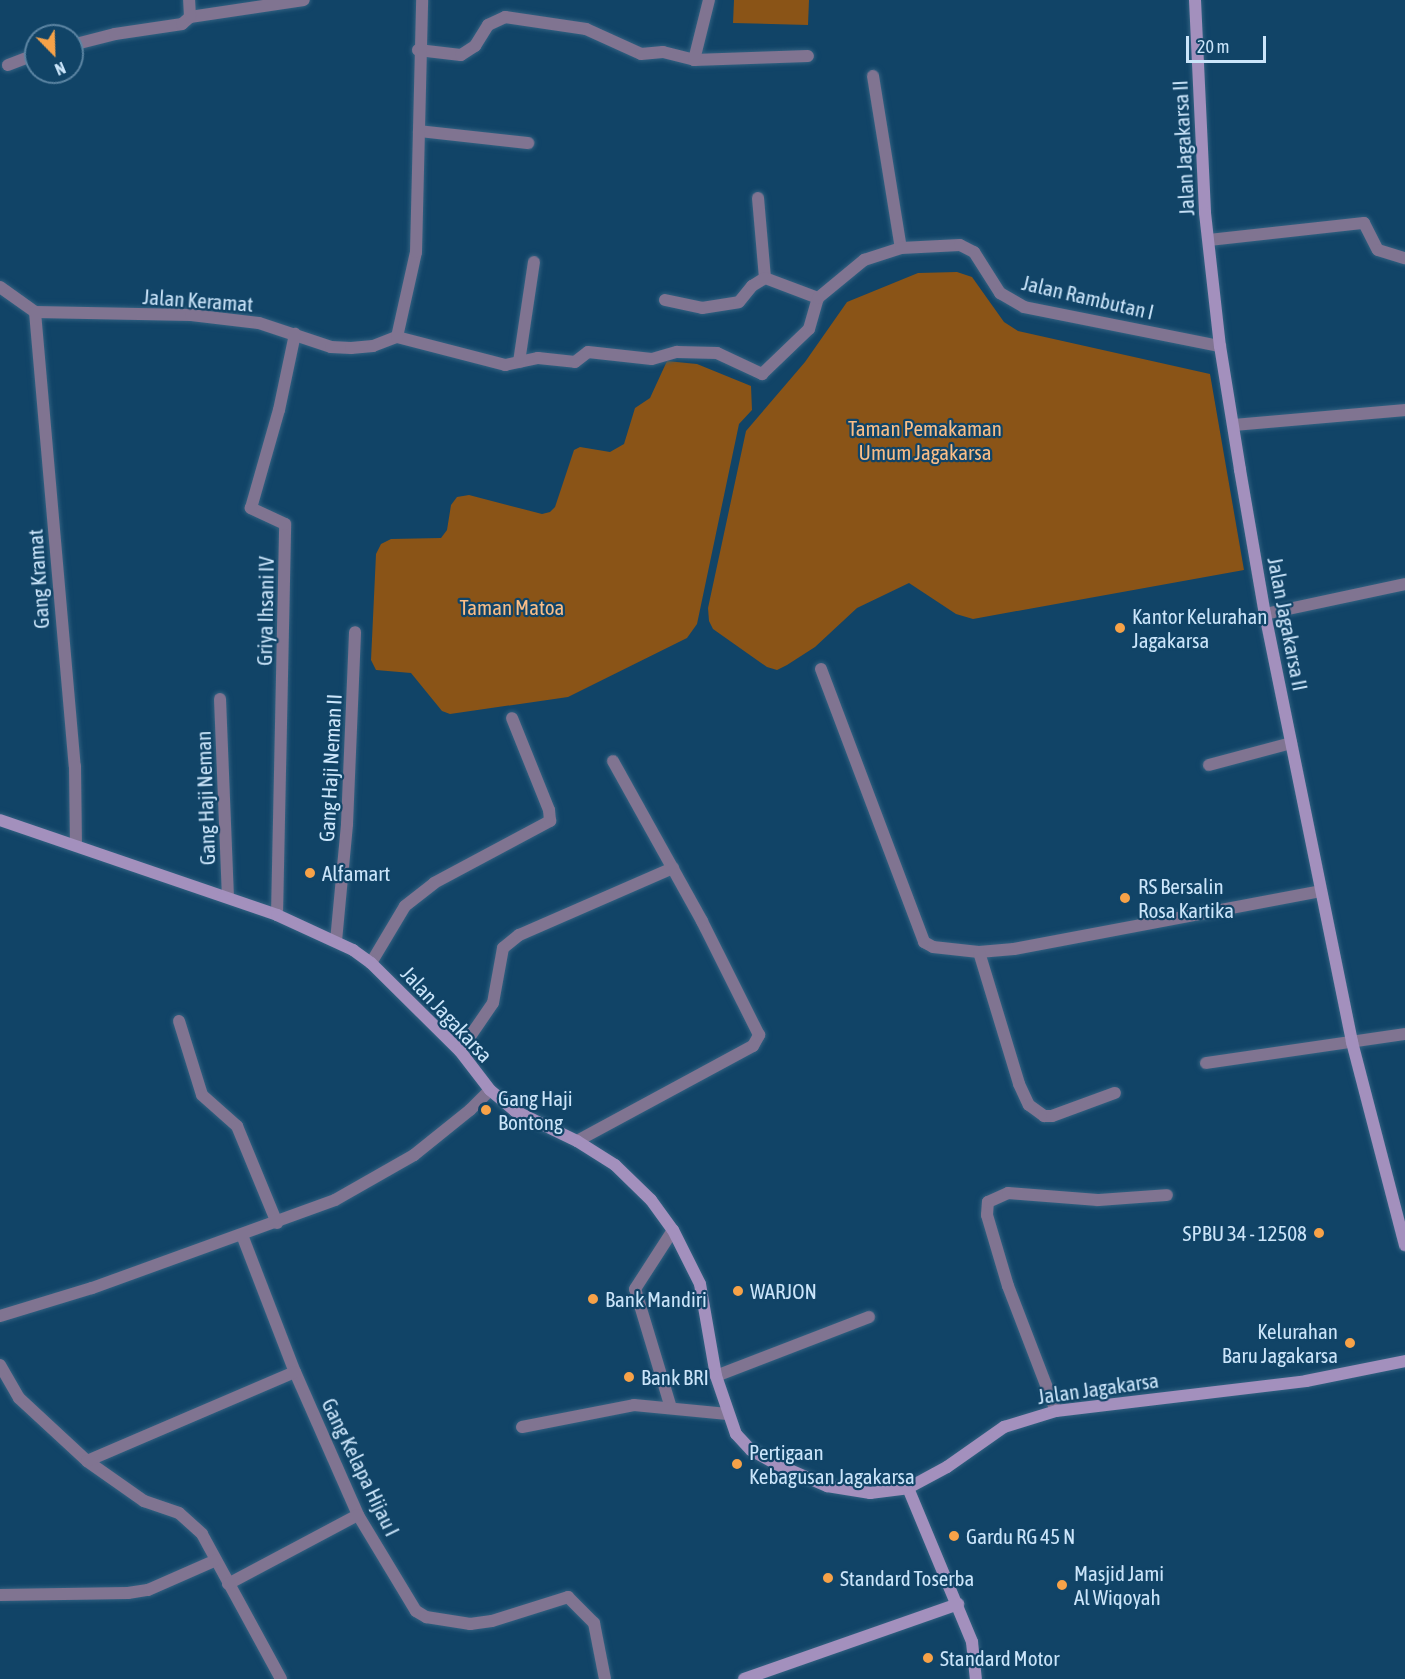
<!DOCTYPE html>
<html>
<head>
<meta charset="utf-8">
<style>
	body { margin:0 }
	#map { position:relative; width:1405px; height:1679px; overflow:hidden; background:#114467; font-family:"Asap Condensed",sans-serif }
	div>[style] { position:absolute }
	.green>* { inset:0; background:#8a5417 }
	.roads { filter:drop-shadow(0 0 2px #326181) drop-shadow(0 0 2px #326181) }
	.lane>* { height:12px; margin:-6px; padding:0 6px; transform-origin:6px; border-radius:6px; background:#807491 }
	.street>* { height:12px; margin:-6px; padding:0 6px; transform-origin:6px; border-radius:6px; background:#807491 }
	.secondary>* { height:12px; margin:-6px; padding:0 6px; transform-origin:6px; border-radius:6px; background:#a390bd }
	.dots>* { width:16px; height:16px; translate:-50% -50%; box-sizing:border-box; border:3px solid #114467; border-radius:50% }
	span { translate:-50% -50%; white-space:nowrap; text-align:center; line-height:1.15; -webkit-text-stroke:4.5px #114467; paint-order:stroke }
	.street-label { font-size:21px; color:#cbe5fa }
	.park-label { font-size:21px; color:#fabe87 }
	.poi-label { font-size:21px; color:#cbe5fa }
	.left { translate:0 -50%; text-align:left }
	.right { translate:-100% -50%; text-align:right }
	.north { position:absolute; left:24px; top:24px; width:60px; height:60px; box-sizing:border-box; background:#114467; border:2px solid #5b84a2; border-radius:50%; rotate:157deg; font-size:16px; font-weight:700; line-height:24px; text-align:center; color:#cbe5fa }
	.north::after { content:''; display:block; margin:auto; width:21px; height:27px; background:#f7a248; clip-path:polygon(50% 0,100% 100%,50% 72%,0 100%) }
	.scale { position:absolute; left:1186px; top:36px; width:80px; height:27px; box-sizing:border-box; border:3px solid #cbe5fa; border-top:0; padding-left:8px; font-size:18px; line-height:21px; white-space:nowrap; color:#cbe5fa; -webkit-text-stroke:4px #114467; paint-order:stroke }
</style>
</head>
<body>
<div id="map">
	<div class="green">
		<div style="clip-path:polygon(734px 0,809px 0,808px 25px,733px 23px)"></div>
		<div style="clip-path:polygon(957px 272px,972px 277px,1004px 322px,1018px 331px,1210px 374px,1244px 570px,973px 619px,956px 614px,909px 583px,857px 608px,815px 647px,787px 665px,777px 670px,767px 667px,713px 629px,709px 621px,708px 608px,746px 431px,805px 362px,847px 302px,918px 273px)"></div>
		<div style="clip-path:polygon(667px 361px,697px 364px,751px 386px,752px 410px,739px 424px,697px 624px,687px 638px,568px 697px,450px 714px,442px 711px,411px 673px,376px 670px,371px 660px,376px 554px,381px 544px,391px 539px,441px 538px,447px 530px,451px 505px,457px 497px,469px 495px,542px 514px,550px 512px,555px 507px,574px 450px,580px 447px,610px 452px,624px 444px,635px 408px,650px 398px)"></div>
	</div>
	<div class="roads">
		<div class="lane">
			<div style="left:671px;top:1408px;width:124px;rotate:-106.8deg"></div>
			<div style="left:635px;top:1289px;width:70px;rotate:-57.2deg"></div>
			<div style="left:522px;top:1427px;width:114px;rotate:-11.1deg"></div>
			<div style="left:634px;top:1405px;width:94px;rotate:5.5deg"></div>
		</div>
		<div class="street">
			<div style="left:190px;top:17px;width:115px;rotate:-8.5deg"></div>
			<div style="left:72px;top:45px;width:44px;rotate:-14.3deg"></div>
			<div style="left:115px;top:34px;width:68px;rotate:-8.5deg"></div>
			<div style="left:182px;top:24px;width:11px;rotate:-41deg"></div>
			<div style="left:190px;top:17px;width:17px;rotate:-93deg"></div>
			<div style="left:418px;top:50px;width:43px;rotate:6.6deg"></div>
			<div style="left:461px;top:55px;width:17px;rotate:-33deg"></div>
			<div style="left:475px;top:46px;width:25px;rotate:-58deg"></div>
			<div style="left:488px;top:25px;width:19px;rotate:-25deg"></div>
			<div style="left:505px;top:17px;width:82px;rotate:8.4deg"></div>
			<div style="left:586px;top:29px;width:60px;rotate:24.4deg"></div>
			<div style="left:641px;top:54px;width:22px;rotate:-5deg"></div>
			<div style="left:663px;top:52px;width:32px;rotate:14deg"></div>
			<div style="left:694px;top:60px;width:114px;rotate:-2deg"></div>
			<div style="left:694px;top:60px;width:62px;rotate:-76deg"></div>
			<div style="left:8px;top:65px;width:30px;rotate:-21deg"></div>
			<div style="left:873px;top:76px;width:174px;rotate:80.8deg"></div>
			<div style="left:419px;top:131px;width:110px;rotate:6.3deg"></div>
			<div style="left:758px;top:198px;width:80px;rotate:85deg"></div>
			<div style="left:1209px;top:240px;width:156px;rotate:-6.3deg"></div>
			<div style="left:1364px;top:223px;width:30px;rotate:63deg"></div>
			<div style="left:1378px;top:250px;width:28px;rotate:17deg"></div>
			<div style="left:0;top:287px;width:43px;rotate:35.5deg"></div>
			<div style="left:35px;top:312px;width:156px;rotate:1.1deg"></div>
			<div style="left:191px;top:315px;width:68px;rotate:6.7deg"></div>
			<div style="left:259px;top:323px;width:76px;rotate:18.4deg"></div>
			<div style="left:331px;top:347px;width:20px;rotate:3deg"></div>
			<div style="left:351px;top:348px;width:22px;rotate:-5deg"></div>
			<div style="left:373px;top:346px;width:26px;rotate:-21deg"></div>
			<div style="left:665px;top:300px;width:38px;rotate:12deg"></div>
			<div style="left:702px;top:308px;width:37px;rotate:-9deg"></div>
			<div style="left:739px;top:302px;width:21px;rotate:-51deg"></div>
			<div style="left:752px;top:286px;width:15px;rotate:-32deg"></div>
			<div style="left:765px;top:278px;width:57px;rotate:20.7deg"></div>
			<div style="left:35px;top:312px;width:456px;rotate:85deg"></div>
			<div style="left:75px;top:766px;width:77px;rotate:89.3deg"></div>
			<div style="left:397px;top:337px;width:112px;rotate:14.5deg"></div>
			<div style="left:505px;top:365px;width:34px;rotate:-12deg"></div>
			<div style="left:538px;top:358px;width:37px;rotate:6deg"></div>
			<div style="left:575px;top:362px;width:16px;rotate:-38deg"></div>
			<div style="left:588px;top:352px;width:64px;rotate:6.2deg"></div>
			<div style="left:652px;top:359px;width:26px;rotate:-16deg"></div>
			<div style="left:677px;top:352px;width:40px;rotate:1.4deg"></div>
			<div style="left:717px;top:353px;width:50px;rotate:25deg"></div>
			<div style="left:762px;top:374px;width:65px;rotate:-43.8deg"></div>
			<div style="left:809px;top:329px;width:32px;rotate:-74deg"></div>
			<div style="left:818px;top:298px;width:60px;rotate:-39.6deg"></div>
			<div style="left:864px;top:260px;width:39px;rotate:-18deg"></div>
			<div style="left:901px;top:248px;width:59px;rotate:-2.9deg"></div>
			<div style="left:960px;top:245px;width:16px;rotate:27deg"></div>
			<div style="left:974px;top:252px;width:49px;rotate:57.6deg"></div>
			<div style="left:1000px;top:293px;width:28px;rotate:30deg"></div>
			<div style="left:1024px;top:307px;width:200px;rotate:11.3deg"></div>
			<div style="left:397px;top:337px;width:87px;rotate:-77.4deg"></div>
			<div style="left:416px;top:252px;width:252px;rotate:-88.6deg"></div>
			<div style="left:519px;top:362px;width:101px;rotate:-81.5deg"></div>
			<div style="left:1234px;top:425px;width:172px;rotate:-5deg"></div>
			<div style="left:1265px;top:614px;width:143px;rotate:-12.1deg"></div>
			<div style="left:821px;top:669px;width:292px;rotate:69.3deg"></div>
			<div style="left:924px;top:942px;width:10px;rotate:29deg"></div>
			<div style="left:933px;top:947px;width:46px;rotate:6.2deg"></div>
			<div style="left:979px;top:952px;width:35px;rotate:-5deg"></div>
			<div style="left:1014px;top:949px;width:312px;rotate:-10.7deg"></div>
			<div style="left:220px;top:699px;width:198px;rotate:87.7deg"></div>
			<div style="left:1209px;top:765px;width:85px;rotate:-15deg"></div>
			<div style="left:277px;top:915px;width:391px;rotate:-88.8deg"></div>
			<div style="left:285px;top:524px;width:38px;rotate:-155deg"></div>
			<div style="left:251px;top:508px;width:102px;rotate:-74.1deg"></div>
			<div style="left:279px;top:410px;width:78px;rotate:-78.1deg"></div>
			<div style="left:336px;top:941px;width:118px;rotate:-84.6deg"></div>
			<div style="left:347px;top:824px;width:192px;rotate:-87.6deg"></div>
			<div style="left:979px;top:952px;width:138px;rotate:73.1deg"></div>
			<div style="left:1019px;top:1084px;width:23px;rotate:65deg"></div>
			<div style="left:1029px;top:1105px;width:19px;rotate:36deg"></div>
			<div style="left:1044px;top:1116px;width:8px"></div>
			<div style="left:1052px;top:1116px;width:67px;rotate:-20.1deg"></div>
			<div style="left:371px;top:963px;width:66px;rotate:-59.2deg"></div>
			<div style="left:405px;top:906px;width:37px;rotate:-38deg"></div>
			<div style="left:434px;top:883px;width:132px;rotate:-28.1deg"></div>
			<div style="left:550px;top:821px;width:11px;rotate:-95deg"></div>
			<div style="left:549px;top:810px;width:99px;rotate:-111.9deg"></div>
			<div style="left:179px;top:1021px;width:77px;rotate:72.7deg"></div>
			<div style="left:202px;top:1095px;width:47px;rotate:41.5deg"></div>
			<div style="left:237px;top:1126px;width:105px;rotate:67.6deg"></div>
			<div style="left:460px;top:1051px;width:58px;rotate:-55.5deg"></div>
			<div style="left:493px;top:1003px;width:56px;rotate:-79.7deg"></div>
			<div style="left:503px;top:948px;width:21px;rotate:-39deg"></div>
			<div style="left:519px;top:935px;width:168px;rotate:-23.5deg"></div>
			<div style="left:1206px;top:1063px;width:201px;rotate:-8.3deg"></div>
			<div style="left:577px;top:1141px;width:200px;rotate:-28.4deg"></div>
			<div style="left:753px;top:1046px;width:13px;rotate:-61deg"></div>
			<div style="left:759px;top:1035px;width:127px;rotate:-116.6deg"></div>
			<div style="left:702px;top:921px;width:183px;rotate:-119.1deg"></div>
			<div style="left:242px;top:1235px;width:147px;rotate:68.9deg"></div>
			<div style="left:295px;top:1372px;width:156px;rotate:66.2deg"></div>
			<div style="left:358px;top:1515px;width:112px;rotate:58.9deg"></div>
			<div style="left:416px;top:1611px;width:12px;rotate:31deg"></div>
			<div style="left:426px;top:1617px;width:45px;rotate:9deg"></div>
			<div style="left:470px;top:1624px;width:22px;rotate:-8deg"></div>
			<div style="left:492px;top:1621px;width:80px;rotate:-17.5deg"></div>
			<div style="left:568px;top:1597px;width:37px;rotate:45deg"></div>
			<div style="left:594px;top:1623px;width:57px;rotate:78.9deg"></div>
			<div style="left:0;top:1316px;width:96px;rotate:-16.9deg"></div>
			<div style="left:92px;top:1288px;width:258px;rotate:-19.9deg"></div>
			<div style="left:335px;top:1200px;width:91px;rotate:-29.7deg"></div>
			<div style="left:414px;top:1155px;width:72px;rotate:-38.8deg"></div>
			<div style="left:470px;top:1110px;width:28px;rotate:-45deg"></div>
			<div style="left:0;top:1365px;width:38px;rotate:60deg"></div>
			<div style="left:19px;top:1398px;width:93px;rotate:42.8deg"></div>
			<div style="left:87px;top:1461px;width:70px;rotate:35.1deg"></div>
			<div style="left:144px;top:1501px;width:37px;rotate:19deg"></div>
			<div style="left:179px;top:1513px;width:31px;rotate:42deg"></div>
			<div style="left:202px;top:1534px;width:165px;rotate:61.4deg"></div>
			<div style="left:716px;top:1376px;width:164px;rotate:-21.1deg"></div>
			<div style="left:1056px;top:1411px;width:134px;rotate:-111deg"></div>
			<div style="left:1008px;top:1286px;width:74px;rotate:-106.5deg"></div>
			<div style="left:987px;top:1215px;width:13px;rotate:-86deg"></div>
			<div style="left:988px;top:1202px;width:22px;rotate:-24deg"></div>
			<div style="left:1008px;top:1193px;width:90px;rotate:4.4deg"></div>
			<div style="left:1098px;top:1200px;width:69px;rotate:-4.1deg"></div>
			<div style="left:87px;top:1461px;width:226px;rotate:-23.2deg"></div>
			<div style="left:228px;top:1584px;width:147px;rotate:-28deg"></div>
			<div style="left:0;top:1595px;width:128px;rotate:-0.9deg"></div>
			<div style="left:128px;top:1593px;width:20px;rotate:-9deg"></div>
			<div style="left:148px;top:1590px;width:74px;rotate:-23.8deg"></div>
		</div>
		<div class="secondary">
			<div style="left:1195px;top:0;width:213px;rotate:87.3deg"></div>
			<div style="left:1205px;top:213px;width:134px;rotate:83.6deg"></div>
			<div style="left:1220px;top:346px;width:126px;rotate:80.8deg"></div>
			<div style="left:1240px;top:470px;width:146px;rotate:80.2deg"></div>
			<div style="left:1265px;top:614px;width:437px;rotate:78.5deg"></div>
			<div style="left:1352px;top:1042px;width:210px;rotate:75.4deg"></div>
			<div style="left:0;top:820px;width:293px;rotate:18.9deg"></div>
			<div style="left:277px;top:915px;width:84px;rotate:24.7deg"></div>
			<div style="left:353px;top:950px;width:22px;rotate:36deg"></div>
			<div style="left:371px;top:963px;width:125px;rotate:44.7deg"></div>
			<div style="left:460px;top:1051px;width:49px;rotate:52.4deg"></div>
			<div style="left:490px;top:1090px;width:33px;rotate:40deg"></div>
			<div style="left:515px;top:1111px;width:69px;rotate:25.8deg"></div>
			<div style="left:577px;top:1141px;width:45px;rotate:32.3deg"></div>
			<div style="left:615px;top:1165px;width:50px;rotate:44.2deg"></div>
			<div style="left:651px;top:1200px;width:37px;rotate:54deg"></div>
			<div style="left:673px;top:1230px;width:60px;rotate:63.4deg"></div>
			<div style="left:700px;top:1284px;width:93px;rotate:80.1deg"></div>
			<div style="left:716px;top:1376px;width:61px;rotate:71deg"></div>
			<div style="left:736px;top:1434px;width:22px;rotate:47deg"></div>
			<div style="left:751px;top:1450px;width:29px;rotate:29deg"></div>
			<div style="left:776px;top:1464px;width:56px;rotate:23.3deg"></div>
			<div style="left:827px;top:1486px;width:44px;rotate:9.2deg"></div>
			<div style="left:870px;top:1493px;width:38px;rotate:-7deg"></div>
			<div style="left:908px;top:1488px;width:44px;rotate:-28.3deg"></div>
			<div style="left:947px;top:1467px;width:70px;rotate:-35.1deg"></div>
			<div style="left:1004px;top:1427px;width:54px;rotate:-17.1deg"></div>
			<div style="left:1056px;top:1411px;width:252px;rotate:-6.8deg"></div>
			<div style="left:1306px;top:1381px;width:101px;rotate:-11.4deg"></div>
			<div style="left:908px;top:1488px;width:167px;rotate:67.4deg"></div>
			<div style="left:972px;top:1642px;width:37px;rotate:84deg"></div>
			<div style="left:744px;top:1679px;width:227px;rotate:-19.3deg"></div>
		</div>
	</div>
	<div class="dots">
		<div style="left:1120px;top:628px;background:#f7a248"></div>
		<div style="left:310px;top:873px;background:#f7a248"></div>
		<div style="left:1125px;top:898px;background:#f7a248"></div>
		<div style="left:486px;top:1110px;background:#f7a248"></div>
		<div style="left:1319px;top:1233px;background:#f7a248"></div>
		<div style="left:738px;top:1291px;background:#f7a248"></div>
		<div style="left:593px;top:1299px;background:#f7a248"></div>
		<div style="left:1350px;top:1343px;background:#f7a248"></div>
		<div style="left:629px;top:1377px;background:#f7a248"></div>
		<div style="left:737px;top:1464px;background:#f7a248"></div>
		<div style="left:954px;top:1536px;background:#f7a248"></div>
		<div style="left:828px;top:1578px;background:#f7a248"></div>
		<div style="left:1062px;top:1585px;background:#f7a248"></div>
		<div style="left:928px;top:1658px;background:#f7a248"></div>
	</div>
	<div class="street-label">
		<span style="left:1183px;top:148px;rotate:-93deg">Jalan Jagakarsa II</span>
		<span style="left:1088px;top:297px;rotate:13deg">Jalan Rambutan I</span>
		<span style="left:198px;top:300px;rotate:4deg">Jalan Keramat</span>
		<span style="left:38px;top:579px;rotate:-94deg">Gang Kramat</span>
		<span style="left:265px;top:611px;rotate:-89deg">Griya Ihsani IV</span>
		<span style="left:1288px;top:624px;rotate:79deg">Jalan Jagakarsa II</span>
		<span style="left:330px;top:768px;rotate:-87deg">Gang Haji Neman II</span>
		<span style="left:205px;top:798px;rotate:-92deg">Gang Haji Neman</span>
		<span style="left:447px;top:1014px;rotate:47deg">Jalan Jagakarsa</span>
		<span style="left:1098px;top:1388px;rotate:-8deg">Jalan Jagakarsa</span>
		<span style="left:361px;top:1467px;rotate:64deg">Gang Kelapa Hijau I</span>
	</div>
	<div class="park-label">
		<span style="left:925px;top:440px">Taman Pemakaman<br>Umum Jagakarsa</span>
		<span style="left:512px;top:607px">Taman Matoa</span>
	</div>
	<div class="poi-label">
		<span class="left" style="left:1132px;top:628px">Kantor Kelurahan<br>Jagakarsa</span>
		<span class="left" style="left:322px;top:873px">Alfamart</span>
		<span class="left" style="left:1138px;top:898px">RS Bersalin<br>Rosa Kartika</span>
		<span class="left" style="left:498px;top:1110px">Gang Haji<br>Bontong</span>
		<span class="right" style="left:1307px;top:1233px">SPBU 34 - 12508</span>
		<span class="left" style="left:750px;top:1291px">WARJON</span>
		<span class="left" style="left:605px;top:1299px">Bank Mandiri</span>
		<span class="right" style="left:1338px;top:1343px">Kelurahan<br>Baru Jagakarsa</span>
		<span class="left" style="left:641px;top:1377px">Bank BRI</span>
		<span class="left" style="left:749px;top:1464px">Pertigaan<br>Kebagusan Jagakarsa</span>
		<span class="left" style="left:966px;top:1536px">Gardu RG 45 N</span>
		<span class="left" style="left:1074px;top:1585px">Masjid Jami<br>Al Wiqoyah</span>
		<span class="left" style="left:840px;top:1578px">Standard Toserba</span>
		<span class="left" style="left:940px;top:1658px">Standard Motor</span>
	</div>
	<div class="north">N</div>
	<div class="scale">20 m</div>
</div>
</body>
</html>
